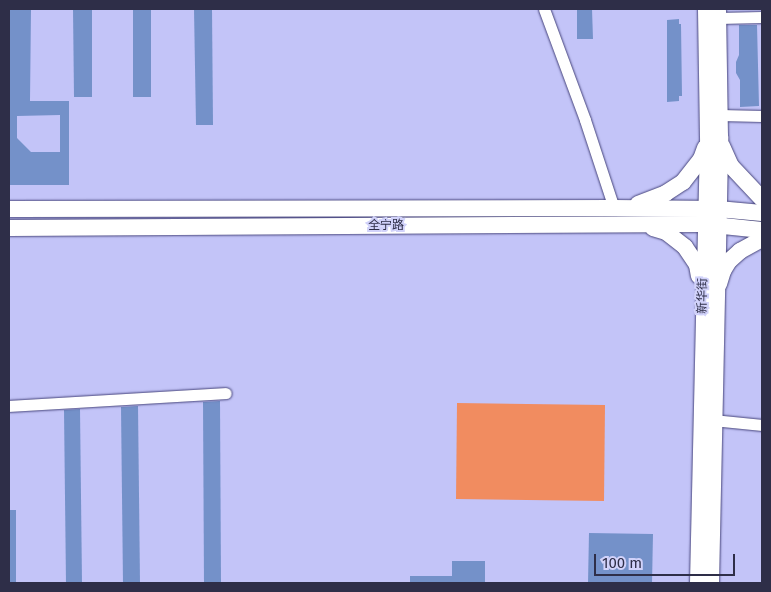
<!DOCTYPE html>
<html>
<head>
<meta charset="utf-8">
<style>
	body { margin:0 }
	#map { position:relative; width:771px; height:592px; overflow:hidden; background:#c3c4f8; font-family:"Fira Sans","Noto Sans SC",sans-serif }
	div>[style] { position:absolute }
	.green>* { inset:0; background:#f18c60 }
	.building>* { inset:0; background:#7491c9 }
	.roads { filter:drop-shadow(0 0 1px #47457c) drop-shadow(0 0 1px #47457c) }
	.minor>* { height:11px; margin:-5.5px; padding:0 5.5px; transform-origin:5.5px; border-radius:5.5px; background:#fff }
	.secondary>* { height:16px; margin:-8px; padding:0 8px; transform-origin:8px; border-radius:8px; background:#fff }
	span { translate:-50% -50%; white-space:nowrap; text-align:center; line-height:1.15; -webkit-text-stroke:4px #d1d2fa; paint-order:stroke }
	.street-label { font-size:12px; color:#2e2e48 }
	.frame { position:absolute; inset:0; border:10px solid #2e2e48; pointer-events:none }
	.scale { position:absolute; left:594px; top:554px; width:141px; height:22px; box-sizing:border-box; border:2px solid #2e2e48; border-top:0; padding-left:6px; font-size:15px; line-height:18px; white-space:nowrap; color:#2e2e48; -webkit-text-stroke:4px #d1d2fa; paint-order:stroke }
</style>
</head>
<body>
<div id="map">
	<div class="green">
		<div style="clip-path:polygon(457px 403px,605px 405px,604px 501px,456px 499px)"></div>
	</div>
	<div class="building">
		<div style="clip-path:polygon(evenodd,9px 9px,31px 9px,30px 101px,69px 101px,69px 185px,9px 185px,9px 9px,60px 115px,60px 152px,31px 152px,17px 138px,17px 116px,60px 115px)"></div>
		<div style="clip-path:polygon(73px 9px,92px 9px,92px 97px,74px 97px)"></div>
		<div style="clip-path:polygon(133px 9px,151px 9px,151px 97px,133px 97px)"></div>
		<div style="clip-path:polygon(194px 9px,212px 9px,213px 125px,196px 125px)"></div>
		<div style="clip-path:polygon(577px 9px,592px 9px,593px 39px,577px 39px)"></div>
		<div style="clip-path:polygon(679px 19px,679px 24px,681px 24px,682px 96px,679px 96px,679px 101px,667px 102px,667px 20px)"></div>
		<div style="clip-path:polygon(739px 25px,757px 25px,759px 106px,740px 107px,740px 80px,736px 73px,736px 62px,739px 55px)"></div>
		<div style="clip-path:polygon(220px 401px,221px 583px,204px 583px,203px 402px)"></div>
		<div style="clip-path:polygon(138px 406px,140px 583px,123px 583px,121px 407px)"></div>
		<div style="clip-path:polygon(80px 409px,82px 583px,66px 583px,64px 410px)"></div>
		<div style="clip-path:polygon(9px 510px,16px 510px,16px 583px,9px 583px)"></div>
		<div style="clip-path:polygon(589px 533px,653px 534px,652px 583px,588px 583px)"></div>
		<div style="clip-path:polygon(452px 561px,485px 561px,485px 583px,410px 583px,410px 576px,452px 576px)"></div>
	</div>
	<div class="roads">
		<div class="minor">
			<div style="left:544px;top:9px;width:118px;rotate:69.7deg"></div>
			<div style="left:585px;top:120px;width:93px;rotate:71.8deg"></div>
			<div style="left:718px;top:18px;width:44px;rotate:-1.3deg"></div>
			<div style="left:720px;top:115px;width:42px;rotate:1.4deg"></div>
			<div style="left:9px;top:406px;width:217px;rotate:-3.4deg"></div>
			<div style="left:713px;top:420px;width:49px;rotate:5.8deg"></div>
		</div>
		<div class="secondary">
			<div style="left:722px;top:146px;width:22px;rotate:66deg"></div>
			<div style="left:731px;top:166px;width:45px;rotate:46.8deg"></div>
			<div style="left:638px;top:204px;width:30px;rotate:-21deg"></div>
			<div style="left:666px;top:193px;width:20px;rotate:-33deg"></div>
			<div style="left:683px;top:182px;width:29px;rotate:-52deg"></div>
			<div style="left:701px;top:159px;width:12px;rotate:-70deg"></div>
			<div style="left:9px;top:209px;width:605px;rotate:-0.09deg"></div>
			<div style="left:614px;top:208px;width:104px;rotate:0.6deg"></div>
			<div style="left:718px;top:209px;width:44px;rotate:5.2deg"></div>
			<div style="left:9px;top:228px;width:695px;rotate:-0.33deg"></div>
			<div style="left:704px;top:224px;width:58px;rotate:5.9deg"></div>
			<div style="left:653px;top:228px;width:14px;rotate:17deg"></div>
			<div style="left:666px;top:232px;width:24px;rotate:38deg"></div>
			<div style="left:685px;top:247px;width:22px;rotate:56deg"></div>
			<div style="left:697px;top:265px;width:11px;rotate:80deg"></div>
			<div style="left:719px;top:284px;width:14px;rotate:-73deg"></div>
			<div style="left:723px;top:271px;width:12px;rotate:-59deg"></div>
			<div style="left:729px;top:261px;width:15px;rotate:-42deg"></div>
			<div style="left:740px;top:251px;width:25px;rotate:-29deg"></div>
			<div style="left:698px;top:583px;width:446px;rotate:-88.7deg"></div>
			<div style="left:708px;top:137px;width:128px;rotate:-90.9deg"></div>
			<div style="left:711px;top:583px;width:446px;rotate:-88.8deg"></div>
			<div style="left:720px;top:137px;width:126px;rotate:-90.9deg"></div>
		</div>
	</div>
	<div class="street-label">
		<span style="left:386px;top:226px">全宁路</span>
		<span style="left:703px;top:296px;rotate:-89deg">新华街</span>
	</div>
	<div class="frame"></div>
	<div class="scale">100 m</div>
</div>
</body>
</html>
